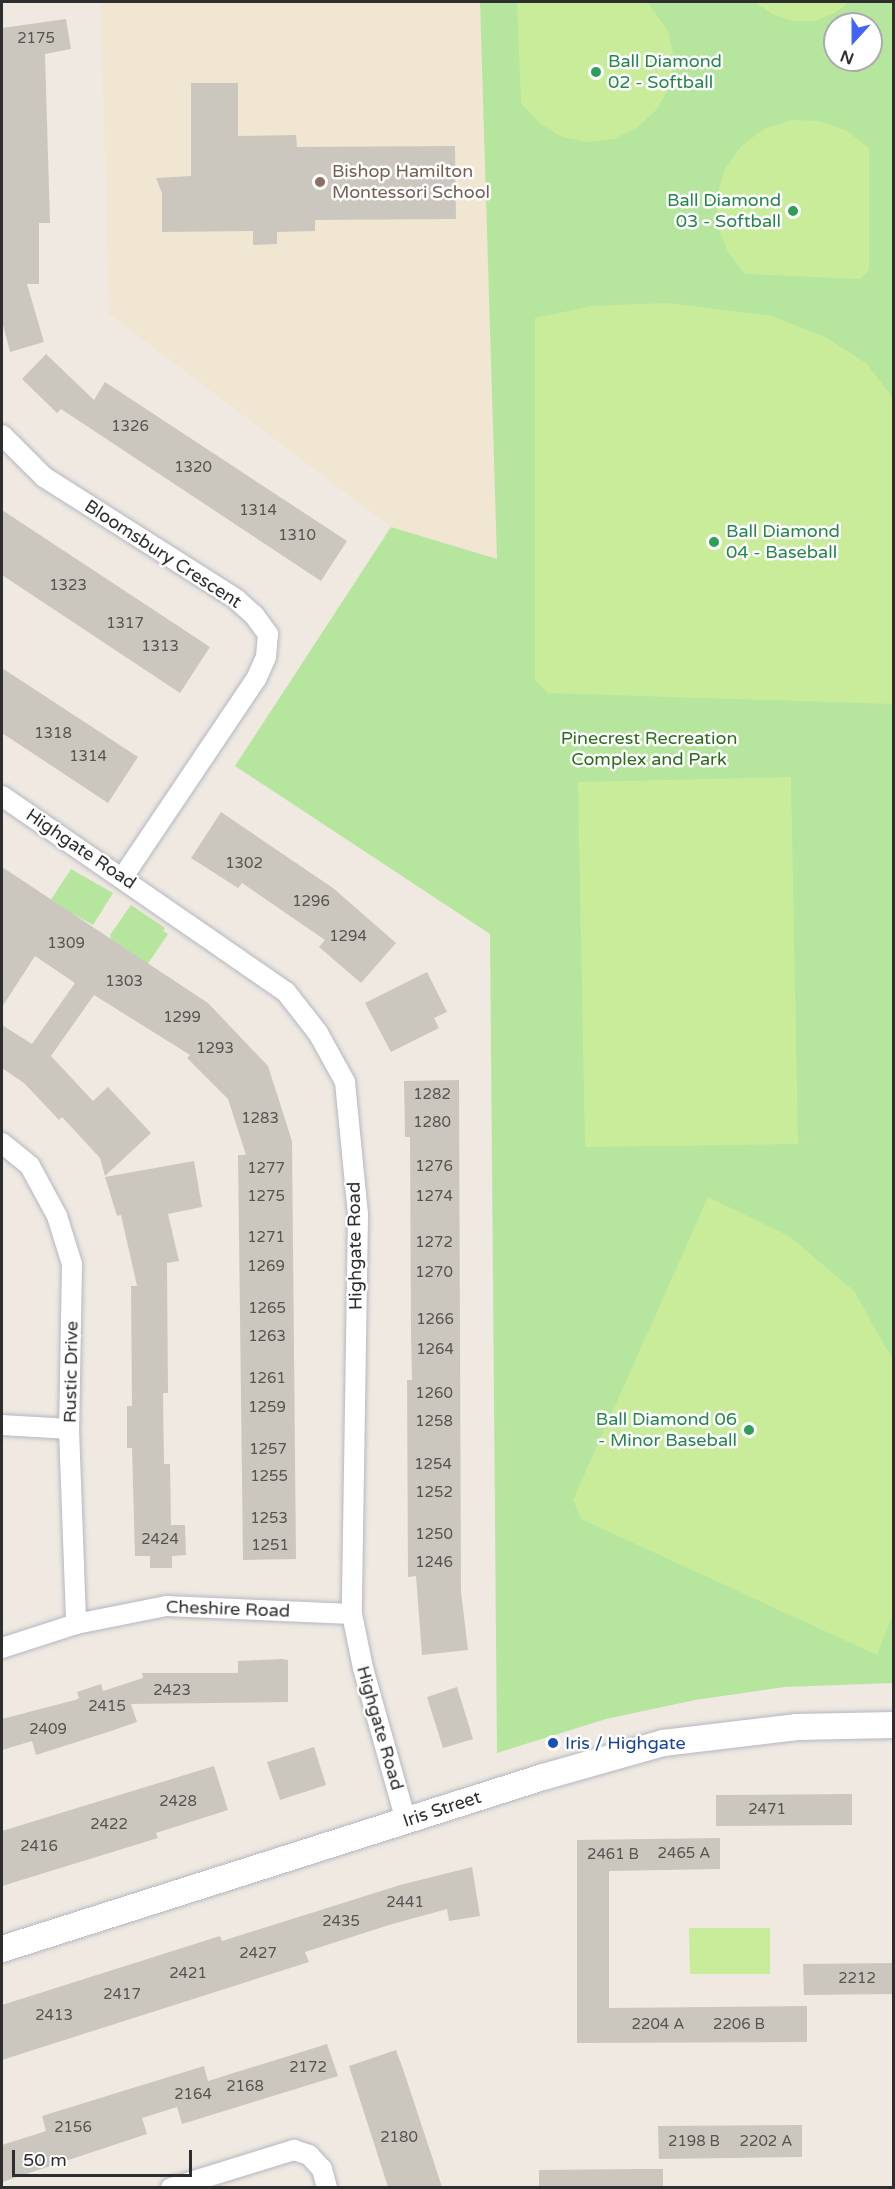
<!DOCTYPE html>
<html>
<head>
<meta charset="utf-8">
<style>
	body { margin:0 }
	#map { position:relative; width:895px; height:2189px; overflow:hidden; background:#efe9e1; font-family:"Varela Round",sans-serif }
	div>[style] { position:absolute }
	.education>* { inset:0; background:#f0e6d1 }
	.green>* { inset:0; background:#b6e59e }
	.pitch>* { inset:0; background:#c9ec9a }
	.building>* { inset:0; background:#cbc7bf }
	.roads { filter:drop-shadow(0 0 2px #b4b7c1) drop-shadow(0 0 2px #b4b7c1) }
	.minor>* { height:20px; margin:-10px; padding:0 10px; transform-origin:10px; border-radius:10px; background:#fff }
	.tertiary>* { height:26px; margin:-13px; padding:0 13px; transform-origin:13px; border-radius:13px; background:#fff }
	.dots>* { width:16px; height:16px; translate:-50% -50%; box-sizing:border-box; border:3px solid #fff; border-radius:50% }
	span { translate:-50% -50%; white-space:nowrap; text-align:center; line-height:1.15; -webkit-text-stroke:5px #fff; paint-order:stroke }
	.number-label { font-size:15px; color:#555452 }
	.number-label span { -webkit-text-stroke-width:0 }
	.leisure-label { font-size:18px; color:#27864d }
	.left { translate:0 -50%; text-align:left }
	.right { translate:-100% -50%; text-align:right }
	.education-label { font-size:18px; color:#785e54 }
	.street-label { font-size:18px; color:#2e2e2e }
	.park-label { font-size:18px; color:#2c6e1b }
	.transit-label { font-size:18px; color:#164399 }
	.frame { position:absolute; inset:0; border:3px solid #2e2e2e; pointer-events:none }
	.north { position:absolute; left:823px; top:12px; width:60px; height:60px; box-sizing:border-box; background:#fff; border:2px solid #ababab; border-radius:50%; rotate:201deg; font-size:16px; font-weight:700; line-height:24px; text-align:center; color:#2e2e2e }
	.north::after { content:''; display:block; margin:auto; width:21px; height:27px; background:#4264fb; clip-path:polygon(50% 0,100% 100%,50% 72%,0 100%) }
	.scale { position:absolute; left:12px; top:2150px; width:180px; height:27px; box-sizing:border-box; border:3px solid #2e2e2e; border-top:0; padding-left:8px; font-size:18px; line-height:21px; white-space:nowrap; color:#2e2e2e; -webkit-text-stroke:4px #fff; paint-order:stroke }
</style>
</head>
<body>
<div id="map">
	<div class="education">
		<div style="clip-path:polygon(101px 2px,480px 2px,497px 559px,391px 527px,109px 314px)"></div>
	</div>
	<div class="green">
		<div style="clip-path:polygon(evenodd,480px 2px,893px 2px,893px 1683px,785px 1687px,695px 1700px,606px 1719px,497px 1753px,490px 934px,235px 766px,391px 527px,497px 559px,480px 2px,835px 24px,871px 24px,871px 60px,835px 60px,835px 24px)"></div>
		<div style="clip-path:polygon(71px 869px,113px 893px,93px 925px,50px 901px)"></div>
		<div style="clip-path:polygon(131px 905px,165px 928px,163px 931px,168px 934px,147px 965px,112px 942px,110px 935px)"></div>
	</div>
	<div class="pitch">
		<div style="clip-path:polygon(517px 2px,648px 2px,669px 33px,674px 59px,670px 86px,657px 109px,638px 127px,614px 139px,588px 142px,562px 137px,539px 123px,521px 103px)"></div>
		<div style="clip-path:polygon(754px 2px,849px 2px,835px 13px,814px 21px,792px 21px,772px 14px)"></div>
		<div style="clip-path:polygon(791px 120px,820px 121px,847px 131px,869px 148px,869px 270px,860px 279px,745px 274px,728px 252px,717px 225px,717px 196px,725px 169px,741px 146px,764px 129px)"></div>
		<div style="clip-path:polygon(667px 303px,772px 316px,825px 337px,866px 363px,890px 394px,894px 403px,893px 704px,548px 693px,535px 680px,535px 318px,592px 306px)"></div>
		<div style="clip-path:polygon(791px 777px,798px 1144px,585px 1147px,578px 782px)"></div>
		<div style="clip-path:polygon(708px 1197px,789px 1236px,854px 1291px,893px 1360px,893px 1614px,877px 1655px,581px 1519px,573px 1500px)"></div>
		<div style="clip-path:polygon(689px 1928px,770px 1928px,770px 1974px,690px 1974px)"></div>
	</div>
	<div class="building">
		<div style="clip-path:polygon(66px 19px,71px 49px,45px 54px,50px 223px,39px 223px,39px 284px,27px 284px,44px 342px,10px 352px,2px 321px,2px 28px)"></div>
		<div style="clip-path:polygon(191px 83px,238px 83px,238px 136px,296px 135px,297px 147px,455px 146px,456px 219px,315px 220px,315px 231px,277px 232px,277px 244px,253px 245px,253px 231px,162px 232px,162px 193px,156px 178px,191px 176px)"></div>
		<div style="clip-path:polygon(46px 354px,94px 400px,105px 382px,347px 541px,321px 581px,61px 409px,57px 413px,22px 379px)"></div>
		<div style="clip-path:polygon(2px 510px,210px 647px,180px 693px,2px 575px)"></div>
		<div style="clip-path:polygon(2px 668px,138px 757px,108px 803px,2px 733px)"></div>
		<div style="clip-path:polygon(221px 812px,333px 888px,396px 943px,361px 983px,319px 947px,325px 940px,242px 883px,238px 888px,191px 858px)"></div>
		<div style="clip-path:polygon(2px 867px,208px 1003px,268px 1066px,292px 1141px,296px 1559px,243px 1560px,238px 1155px,246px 1155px,228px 1099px,187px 1058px,190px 1055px,94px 995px,51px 1056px,93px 1101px,108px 1087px,151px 1133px,105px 1176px,100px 1158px,62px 1117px,59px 1120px,24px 1083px,2px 1068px,2px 1025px,32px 1044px,75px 983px,35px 956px,2px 1007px)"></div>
		<div style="clip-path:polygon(427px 972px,447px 1012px,434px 1018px,439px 1028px,391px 1052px,365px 1003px)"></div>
		<div style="clip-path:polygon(459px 1080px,461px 1592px,468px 1650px,422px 1655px,416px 1576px,408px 1577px,407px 1380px,412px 1380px,411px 1335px,410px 1137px,405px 1137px,404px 1081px)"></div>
		<div style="clip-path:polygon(194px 1161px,202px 1207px,168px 1214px,179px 1261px,167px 1263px,168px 1393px,163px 1393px,164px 1464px,170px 1464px,171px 1525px,185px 1525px,186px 1555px,172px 1556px,172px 1568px,150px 1568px,150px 1556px,135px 1556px,132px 1448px,127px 1448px,127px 1406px,132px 1406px,131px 1286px,137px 1286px,121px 1215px,117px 1216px,105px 1177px)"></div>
		<div style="clip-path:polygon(282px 1659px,288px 1660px,288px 1702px,131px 1704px,137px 1722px,111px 1731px,36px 1755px,32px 1741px,2px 1750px,2px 1719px,75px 1700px,79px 1698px,77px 1692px,101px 1684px,103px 1691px,143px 1678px,142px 1673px,238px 1673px,238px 1661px)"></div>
		<div style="clip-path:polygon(457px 1687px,473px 1739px,443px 1748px,427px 1697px)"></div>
		<div style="clip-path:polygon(314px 1747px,326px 1785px,280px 1800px,267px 1762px)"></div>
		<div style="clip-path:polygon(214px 1766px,228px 1810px,156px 1833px,158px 1838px,2px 1886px,2px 1831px)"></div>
		<div style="clip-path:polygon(852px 1794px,852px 1825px,716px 1826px,716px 1795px)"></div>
		<div style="clip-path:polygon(720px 1838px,720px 1869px,609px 1871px,609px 2008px,807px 2006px,807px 2042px,577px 2043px,577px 1840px)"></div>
		<div style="clip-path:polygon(472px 1867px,480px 1916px,449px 1921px,447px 1909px,389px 1925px,305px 1952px,309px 1962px,2px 2060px,2px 2005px,220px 1936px,222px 1941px,400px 1885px)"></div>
		<div style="clip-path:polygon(894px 1963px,894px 1994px,804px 1995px,803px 1964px)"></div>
		<div style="clip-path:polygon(327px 2044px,338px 2076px,182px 2124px,177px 2107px,142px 2118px,147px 2134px,2px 2182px,2px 2145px,46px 2131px,42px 2116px,204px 2066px,208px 2081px)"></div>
		<div style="clip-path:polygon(396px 2050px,404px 2072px,442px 2187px,388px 2187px,349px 2066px)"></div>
		<div style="clip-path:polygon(802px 2125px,802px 2157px,659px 2159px,658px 2126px)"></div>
		<div style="clip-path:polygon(638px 2169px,663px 2169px,663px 2187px,539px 2187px,539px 2170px)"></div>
	</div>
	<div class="roads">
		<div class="minor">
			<div style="left:2px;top:435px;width:59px;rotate:45deg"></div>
			<div style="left:44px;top:477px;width:227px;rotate:32.4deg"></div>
			<div style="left:236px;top:599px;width:24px;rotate:42deg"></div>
			<div style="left:254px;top:615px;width:24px;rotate:54deg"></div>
			<div style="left:268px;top:634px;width:23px;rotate:95deg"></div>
			<div style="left:266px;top:657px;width:24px;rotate:114deg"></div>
			<div style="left:256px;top:679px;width:239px;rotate:123.9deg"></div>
			<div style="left:2px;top:796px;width:345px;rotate:34.6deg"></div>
			<div style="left:286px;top:992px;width:52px;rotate:52deg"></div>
			<div style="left:318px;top:1033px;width:56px;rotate:61.1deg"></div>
			<div style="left:345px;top:1082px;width:134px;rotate:84.4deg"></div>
			<div style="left:358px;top:1215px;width:399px;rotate:90.9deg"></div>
			<div style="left:352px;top:1614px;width:55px;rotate:78.5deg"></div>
			<div style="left:363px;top:1668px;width:159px;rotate:74.3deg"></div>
			<div style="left:2px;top:1143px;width:36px;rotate:39deg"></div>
			<div style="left:30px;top:1166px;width:57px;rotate:61.6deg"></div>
			<div style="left:57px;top:1216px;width:50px;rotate:72.6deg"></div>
			<div style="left:72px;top:1264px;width:165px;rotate:91deg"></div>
			<div style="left:69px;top:1429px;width:195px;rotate:87.9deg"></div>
			<div style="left:2px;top:1425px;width:67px;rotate:3.4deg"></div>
			<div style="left:2px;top:1648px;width:78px;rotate:-18deg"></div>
			<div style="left:76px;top:1624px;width:92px;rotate:-11.3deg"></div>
			<div style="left:166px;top:1606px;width:186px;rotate:2.5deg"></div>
			<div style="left:171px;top:2188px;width:129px;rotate:-17.2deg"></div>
			<div style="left:294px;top:2150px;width:16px;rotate:18deg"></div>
			<div style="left:309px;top:2155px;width:19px;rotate:47deg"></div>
			<div style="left:322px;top:2169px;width:20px;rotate:75deg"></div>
		</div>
		<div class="tertiary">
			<div style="left:2px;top:1949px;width:568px;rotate:-17.64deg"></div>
			<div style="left:543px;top:1777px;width:125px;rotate:-15.8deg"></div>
			<div style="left:663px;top:1743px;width:135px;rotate:-6.8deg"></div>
			<div style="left:797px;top:1727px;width:97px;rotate:-1.2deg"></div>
		</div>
	</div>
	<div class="dots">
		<div style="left:596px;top:72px;background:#2e9e5b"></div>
		<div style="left:320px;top:182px;background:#8d6e63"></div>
		<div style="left:793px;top:211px;background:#2e9e5b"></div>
		<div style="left:714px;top:542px;background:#2e9e5b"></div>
		<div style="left:749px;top:1430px;background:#2e9e5b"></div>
		<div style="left:553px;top:1743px;background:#1a4fb4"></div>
	</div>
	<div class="number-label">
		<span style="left:36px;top:39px">2175</span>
		<span style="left:130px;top:427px">1326</span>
		<span style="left:193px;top:468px">1320</span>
		<span style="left:258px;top:511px">1314</span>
		<span style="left:297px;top:536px">1310</span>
		<span style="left:68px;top:586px">1323</span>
		<span style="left:125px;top:624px">1317</span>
		<span style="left:160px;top:647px">1313</span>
		<span style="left:53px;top:734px">1318</span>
		<span style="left:88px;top:757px">1314</span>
		<span style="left:244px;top:864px">1302</span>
		<span style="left:311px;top:902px">1296</span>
		<span style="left:348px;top:937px">1294</span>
		<span style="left:66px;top:944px">1309</span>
		<span style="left:124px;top:982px">1303</span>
		<span style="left:182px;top:1018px">1299</span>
		<span style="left:215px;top:1049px">1293</span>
		<span style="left:432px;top:1095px">1282</span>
		<span style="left:260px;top:1119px">1283</span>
		<span style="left:432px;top:1123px">1280</span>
		<span style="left:434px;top:1167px">1276</span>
		<span style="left:266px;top:1169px">1277</span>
		<span style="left:266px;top:1197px">1275</span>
		<span style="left:434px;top:1197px">1274</span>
		<span style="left:266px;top:1238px">1271</span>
		<span style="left:434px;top:1243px">1272</span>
		<span style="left:266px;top:1267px">1269</span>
		<span style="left:434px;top:1273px">1270</span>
		<span style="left:267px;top:1309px">1265</span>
		<span style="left:435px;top:1320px">1266</span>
		<span style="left:267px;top:1337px">1263</span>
		<span style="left:435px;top:1350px">1264</span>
		<span style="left:267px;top:1379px">1261</span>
		<span style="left:434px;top:1394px">1260</span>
		<span style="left:267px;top:1408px">1259</span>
		<span style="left:434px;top:1422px">1258</span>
		<span style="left:268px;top:1450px">1257</span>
		<span style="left:433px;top:1465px">1254</span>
		<span style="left:269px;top:1477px">1255</span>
		<span style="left:434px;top:1493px">1252</span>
		<span style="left:269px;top:1519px">1253</span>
		<span style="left:434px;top:1535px">1250</span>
		<span style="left:160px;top:1540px">2424</span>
		<span style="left:270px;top:1546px">1251</span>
		<span style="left:434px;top:1563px">1246</span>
		<span style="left:172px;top:1691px">2423</span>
		<span style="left:107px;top:1707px">2415</span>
		<span style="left:48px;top:1730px">2409</span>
		<span style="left:178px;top:1802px">2428</span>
		<span style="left:767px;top:1810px">2471</span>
		<span style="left:109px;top:1825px">2422</span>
		<span style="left:39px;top:1847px">2416</span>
		<span style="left:684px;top:1854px">2465 A</span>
		<span style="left:613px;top:1855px">2461 B</span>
		<span style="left:405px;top:1903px">2441</span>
		<span style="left:341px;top:1922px">2435</span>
		<span style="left:258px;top:1954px">2427</span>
		<span style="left:188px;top:1974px">2421</span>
		<span style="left:857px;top:1979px">2212</span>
		<span style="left:122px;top:1995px">2417</span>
		<span style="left:54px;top:2016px">2413</span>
		<span style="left:658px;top:2025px">2204 A</span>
		<span style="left:739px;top:2025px">2206 B</span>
		<span style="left:308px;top:2068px">2172</span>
		<span style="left:245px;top:2087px">2168</span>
		<span style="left:193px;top:2095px">2164</span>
		<span style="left:73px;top:2128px">2156</span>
		<span style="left:399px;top:2138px">2180</span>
		<span style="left:694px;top:2142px">2198 B</span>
		<span style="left:766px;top:2142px">2202 A</span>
	</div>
	<div class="leisure-label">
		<span class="left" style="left:608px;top:72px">Ball Diamond<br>02 - Softball</span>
		<span class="right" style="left:781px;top:211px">Ball Diamond<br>03 - Softball</span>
		<span class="left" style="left:726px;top:542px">Ball Diamond<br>04 - Baseball</span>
		<span class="right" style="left:737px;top:1430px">Ball Diamond 06<br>- Minor Baseball</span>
	</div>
	<div class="education-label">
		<span class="left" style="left:332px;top:182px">Bishop Hamilton<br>Montessori School</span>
	</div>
	<div class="street-label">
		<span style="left:163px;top:554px;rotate:33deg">Bloomsbury Crescent</span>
		<span style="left:81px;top:849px;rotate:34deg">Highgate Road</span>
		<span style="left:355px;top:1246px;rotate:-91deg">Highgate Road</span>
		<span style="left:71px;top:1372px;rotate:-89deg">Rustic Drive</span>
		<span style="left:228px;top:1609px;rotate:2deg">Cheshire Road</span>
		<span style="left:380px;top:1728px;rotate:74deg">Highgate Road</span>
		<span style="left:442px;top:1809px;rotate:-18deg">Iris Street</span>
	</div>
	<div class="park-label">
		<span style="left:649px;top:749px">Pinecrest Recreation<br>Complex and Park</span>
	</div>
	<div class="transit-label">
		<span class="left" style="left:565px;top:1743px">Iris / Highgate</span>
	</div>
	<div class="frame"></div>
	<div class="north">N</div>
	<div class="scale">50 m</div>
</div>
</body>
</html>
